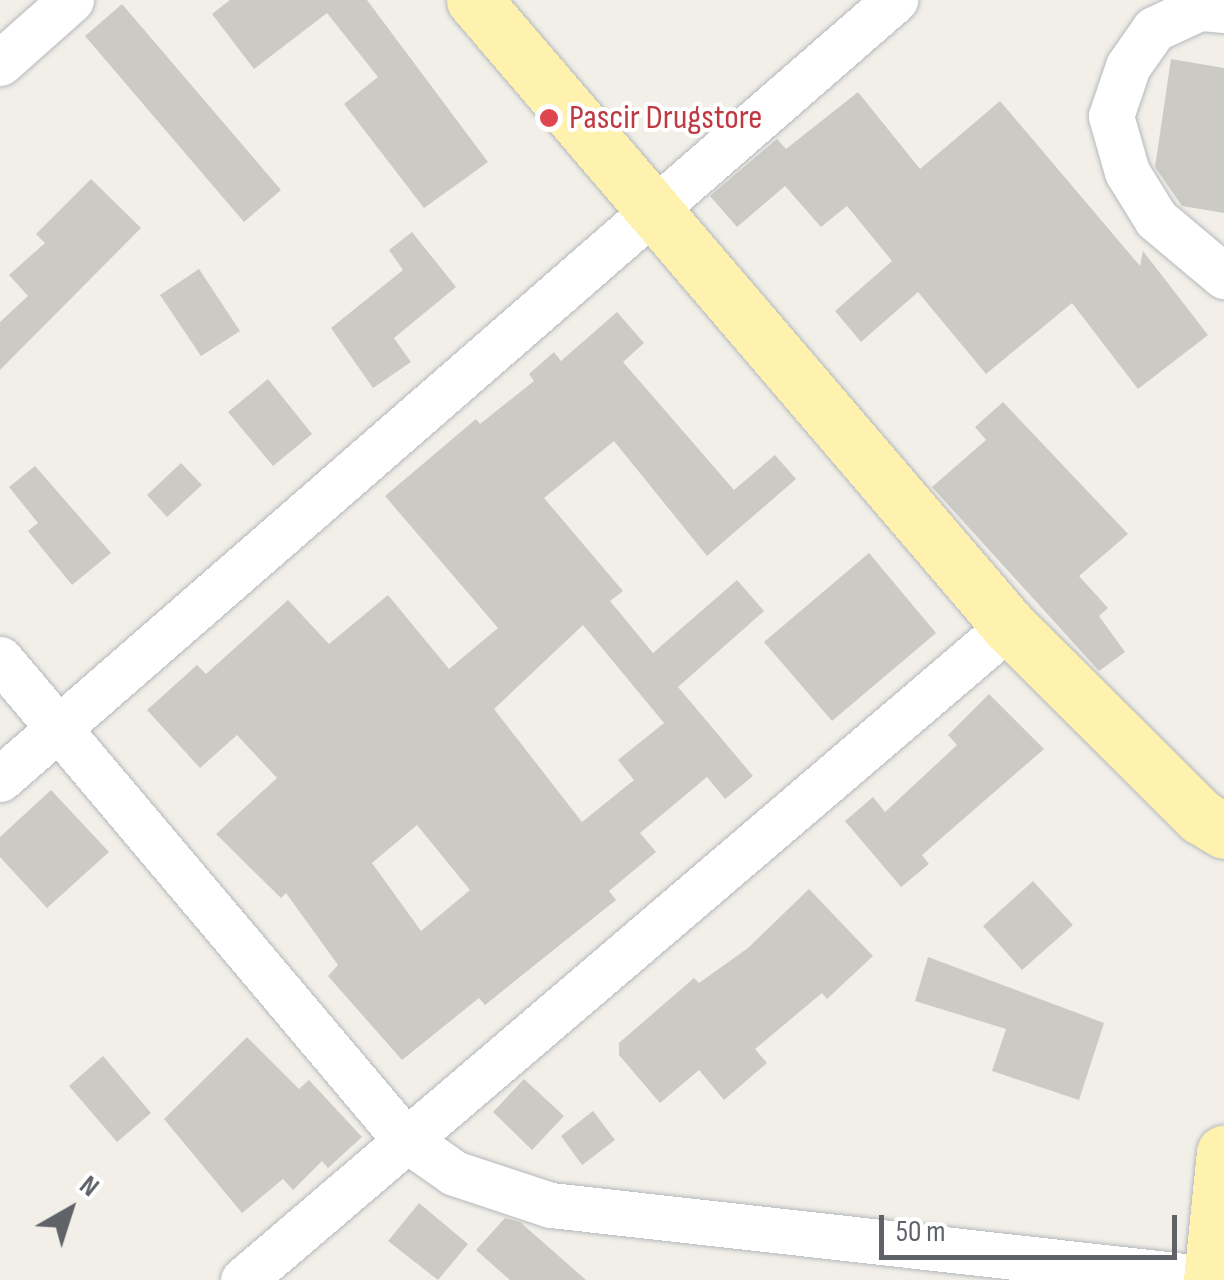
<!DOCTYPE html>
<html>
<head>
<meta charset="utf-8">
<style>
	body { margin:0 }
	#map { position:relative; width:1224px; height:1280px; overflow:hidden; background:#f1efe8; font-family:"Sofia Sans Condensed",sans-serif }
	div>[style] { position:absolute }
	.building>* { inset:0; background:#cccac5 }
	.roads { filter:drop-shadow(0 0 2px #b5b8bc) drop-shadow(0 0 2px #b5b8bc) }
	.minor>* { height:45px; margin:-22.5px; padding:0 22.5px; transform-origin:22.5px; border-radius:22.5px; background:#fff }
	.major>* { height:55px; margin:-27.5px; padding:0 27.5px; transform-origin:27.5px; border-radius:27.5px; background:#fff2af }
	.dots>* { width:28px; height:28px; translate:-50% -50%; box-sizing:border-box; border:5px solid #fff; border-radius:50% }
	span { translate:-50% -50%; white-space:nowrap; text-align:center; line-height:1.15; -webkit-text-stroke:8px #fff; paint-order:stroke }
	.health-label { font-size:35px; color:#be3a42 }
	.left { translate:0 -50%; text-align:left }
	.north { position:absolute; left:20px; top:1160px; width:100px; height:100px; -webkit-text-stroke:8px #fff; paint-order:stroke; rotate:39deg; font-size:28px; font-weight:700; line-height:40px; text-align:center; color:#5f6368 }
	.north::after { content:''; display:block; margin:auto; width:35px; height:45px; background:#5f6368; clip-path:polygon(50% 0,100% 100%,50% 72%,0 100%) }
	.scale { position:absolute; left:879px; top:1215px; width:298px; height:45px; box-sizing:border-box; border:5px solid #5f6368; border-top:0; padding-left:12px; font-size:30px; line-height:35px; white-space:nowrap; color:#5f6368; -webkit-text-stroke:8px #fff; paint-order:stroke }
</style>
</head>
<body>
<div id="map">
	<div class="building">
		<div style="clip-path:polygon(230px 0,367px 0,488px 162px,424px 208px,344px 104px,378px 77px,327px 13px,254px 69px,212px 14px)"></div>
		<div style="clip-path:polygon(122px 4px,281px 190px,244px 222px,85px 36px)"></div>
		<div style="clip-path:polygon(1171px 59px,1224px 68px,1224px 213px,1182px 206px,1155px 167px)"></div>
		<div style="clip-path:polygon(858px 92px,920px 169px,1000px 101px,1140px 266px,1143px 251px,1208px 335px,1138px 389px,1072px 303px,986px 374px,918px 292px,861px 342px,835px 311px,892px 261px,847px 206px,821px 227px,785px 186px,737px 227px,710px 196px,777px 139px,786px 149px)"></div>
		<div style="clip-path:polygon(91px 179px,141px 228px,0 370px,0 322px,28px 296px,9px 275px,45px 243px,36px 234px)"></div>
		<div style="clip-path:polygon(412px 232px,456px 287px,394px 338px,411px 362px,373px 388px,331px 328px,403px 270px,389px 250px)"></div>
		<div style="clip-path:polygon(199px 269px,240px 331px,201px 356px,160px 295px)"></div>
		<div style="clip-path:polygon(evenodd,617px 312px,644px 343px,623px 362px,734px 490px,775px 455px,796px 479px,707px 556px,614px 441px,544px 498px,623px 591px,610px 601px,653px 653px,737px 580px,764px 611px,678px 687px,753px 776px,725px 799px,707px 777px,640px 833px,656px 852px,609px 891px,616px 900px,485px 1005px,479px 998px,402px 1060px,328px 976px,338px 965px,286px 893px,281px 898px,216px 834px,277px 778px,237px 735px,200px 768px,147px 710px,197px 665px,206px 674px,288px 600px,329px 644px,388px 595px,449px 669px,498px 628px,385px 496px,476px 419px,480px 424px,534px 381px,529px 374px,554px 352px,561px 361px,617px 312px,583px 625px,664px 723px,618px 760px,634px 780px,582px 822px,494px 709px,583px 625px,617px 312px,417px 825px,470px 890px,421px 931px,372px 863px,417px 825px)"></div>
		<div style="clip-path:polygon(268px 379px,312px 434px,273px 466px,228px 412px)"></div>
		<div style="clip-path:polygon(1003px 402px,1128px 534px,1079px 576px,1108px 608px,1099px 616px,1125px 652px,1099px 671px,932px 487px,986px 440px,975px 427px)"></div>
		<div style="clip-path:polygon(181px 463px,202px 485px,167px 517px,147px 495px)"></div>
		<div style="clip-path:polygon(35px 466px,111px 553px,72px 585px,28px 531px,38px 523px,9px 487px)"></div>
		<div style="clip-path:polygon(869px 553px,936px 633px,832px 721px,764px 642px)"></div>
		<div style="clip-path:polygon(989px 694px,1044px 749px,922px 855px,929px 864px,901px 887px,845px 821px,873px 797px,885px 812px,957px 745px,948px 735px)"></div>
		<div style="clip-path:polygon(51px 790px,109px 852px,47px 908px,0 857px,0 837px)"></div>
		<div style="clip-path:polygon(1033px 881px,1073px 925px,1022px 970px,983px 926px)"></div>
		<div style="clip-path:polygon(809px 889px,873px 956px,827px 999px,822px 993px,755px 1049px,767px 1063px,724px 1100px,699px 1070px,660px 1103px,619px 1055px,619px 1043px,694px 978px,699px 983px,748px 948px)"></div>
		<div style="clip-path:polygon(928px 957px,1104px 1023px,1079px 1100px,992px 1071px,1006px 1029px,915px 1001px)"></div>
		<div style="clip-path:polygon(247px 1037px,299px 1089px,309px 1080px,362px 1137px,328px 1168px,322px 1161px,293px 1190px,283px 1179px,242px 1213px,164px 1119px)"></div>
		<div style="clip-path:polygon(103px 1056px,151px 1113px,117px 1142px,69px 1086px)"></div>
		<div style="clip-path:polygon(524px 1079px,564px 1116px,532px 1150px,493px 1112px)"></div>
		<div style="clip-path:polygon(593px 1111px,615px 1140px,582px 1165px,561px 1136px)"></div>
		<div style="clip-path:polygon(419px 1203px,468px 1244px,438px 1280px,388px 1241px)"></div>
		<div style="clip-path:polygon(505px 1218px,520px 1222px,586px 1280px,510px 1280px,476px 1250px)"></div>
	</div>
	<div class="roads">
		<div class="minor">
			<div style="left:1224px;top:10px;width:25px;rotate:-175deg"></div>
			<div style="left:1199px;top:8px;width:50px;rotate:155deg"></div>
			<div style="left:1154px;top:29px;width:45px;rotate:125.1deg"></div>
			<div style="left:1128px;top:66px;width:53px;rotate:108.8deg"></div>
			<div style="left:1111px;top:116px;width:58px;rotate:74.1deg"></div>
			<div style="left:1127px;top:172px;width:55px;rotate:58.3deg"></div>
			<div style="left:1156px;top:219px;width:89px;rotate:40deg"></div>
			<div style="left:0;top:63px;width:95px;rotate:-41.6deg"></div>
			<div style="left:0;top:659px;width:625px;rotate:49.87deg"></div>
			<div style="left:403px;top:1137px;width:62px;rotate:35.2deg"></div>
			<div style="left:454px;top:1173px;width:102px;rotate:18.3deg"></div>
			<div style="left:551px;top:1205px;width:664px;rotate:6.4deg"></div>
			<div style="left:0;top:779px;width:1187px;rotate:-41.04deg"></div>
			<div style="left:243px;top:1280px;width:1007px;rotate:-40.49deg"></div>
		</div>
		<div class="major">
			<div style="left:474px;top:0;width:823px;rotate:49.48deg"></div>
			<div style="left:1009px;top:626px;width:271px;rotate:44.9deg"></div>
			<div style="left:1201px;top:817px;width:27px;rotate:31deg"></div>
			<div style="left:1211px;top:1280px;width:128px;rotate:-84.2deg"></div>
		</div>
	</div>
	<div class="dots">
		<div style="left:549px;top:118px;background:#e0444e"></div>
	</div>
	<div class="health-label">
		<span class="left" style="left:569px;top:118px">Pascir Drugstore</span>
	</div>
	<div class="north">N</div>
	<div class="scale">50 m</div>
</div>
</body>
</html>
